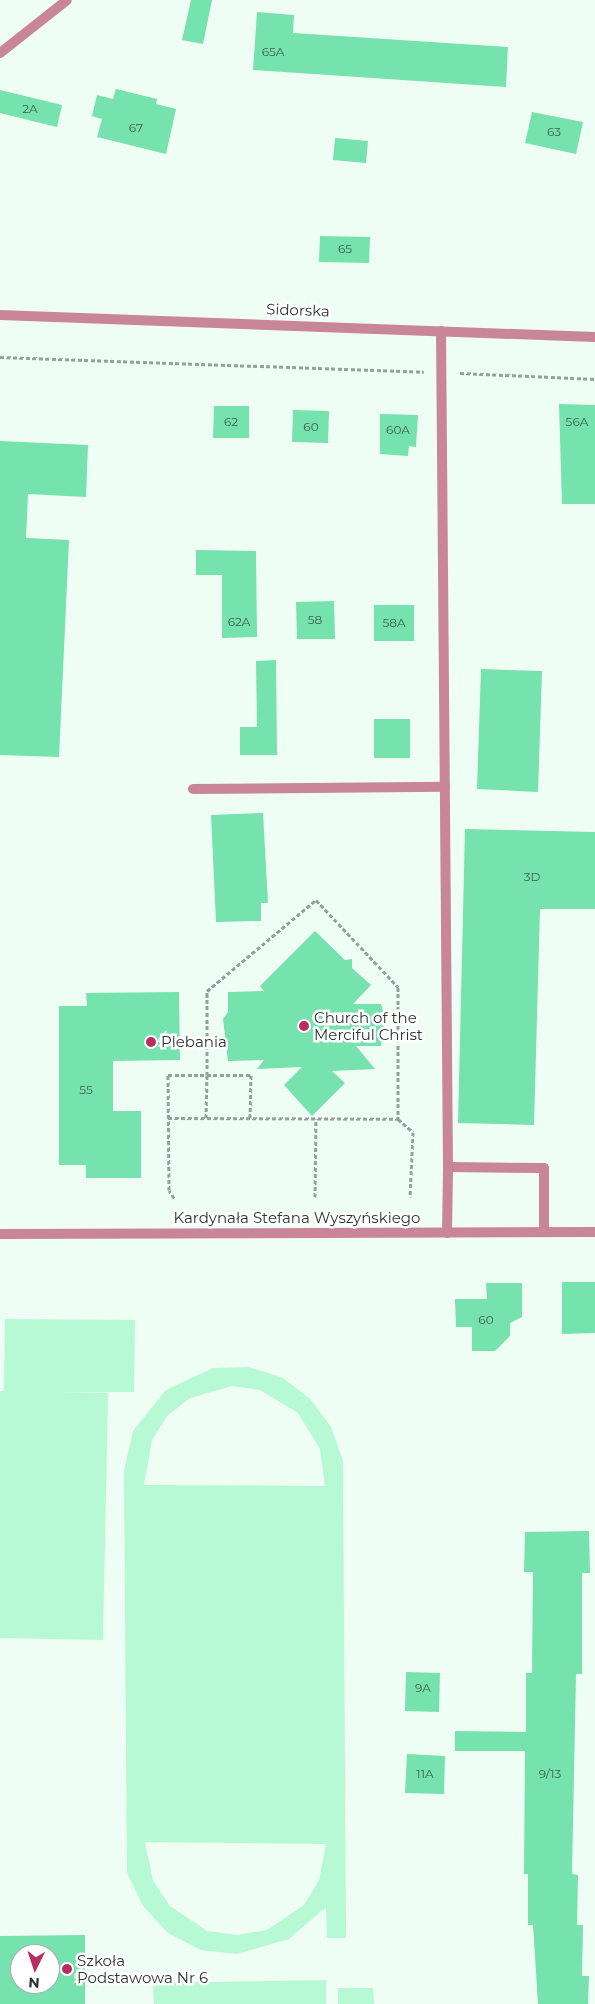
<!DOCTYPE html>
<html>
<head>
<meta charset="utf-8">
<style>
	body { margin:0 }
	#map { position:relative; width:595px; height:2004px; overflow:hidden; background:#eefef5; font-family:Montserrat,sans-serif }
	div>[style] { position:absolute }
	.green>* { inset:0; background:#b6f9d4 }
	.building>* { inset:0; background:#76e2ad }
	.path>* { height:3px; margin-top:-1.5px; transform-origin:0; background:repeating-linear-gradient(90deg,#94a099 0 4px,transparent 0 6.5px) }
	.service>* { height:10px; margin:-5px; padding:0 5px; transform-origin:5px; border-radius:5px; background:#c98698 }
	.minor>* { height:10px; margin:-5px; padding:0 5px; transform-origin:5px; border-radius:5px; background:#c98698 }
	.tertiary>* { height:10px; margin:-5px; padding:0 5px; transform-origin:5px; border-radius:5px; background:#c98698 }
	.dots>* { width:14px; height:14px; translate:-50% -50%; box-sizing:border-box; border:2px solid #fff; border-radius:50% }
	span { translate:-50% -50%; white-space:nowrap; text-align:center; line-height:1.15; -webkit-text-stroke:5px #fff; paint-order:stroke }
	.number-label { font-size:12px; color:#406050 }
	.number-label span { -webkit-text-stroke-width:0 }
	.street-label { font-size:15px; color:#2e3431 }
	.poi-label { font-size:15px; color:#2e3431 }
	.left { translate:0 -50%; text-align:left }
	.north { position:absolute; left:10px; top:1944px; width:50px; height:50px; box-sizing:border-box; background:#fff; border:1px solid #abaead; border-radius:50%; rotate:184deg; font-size:14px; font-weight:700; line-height:20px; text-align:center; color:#2e3431 }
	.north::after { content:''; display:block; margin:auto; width:18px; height:22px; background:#b92d63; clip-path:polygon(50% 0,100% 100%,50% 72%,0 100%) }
</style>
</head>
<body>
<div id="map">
	<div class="green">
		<div style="clip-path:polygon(5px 1319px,135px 1320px,134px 1392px,61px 1392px,108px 1393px,103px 1640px,0 1638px,0 1391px,4px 1391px)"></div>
		<div style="clip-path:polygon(evenodd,249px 1367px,283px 1378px,310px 1399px,331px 1427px,343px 1461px,346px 1938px,327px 1938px,326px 1907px,289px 1939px,237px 1954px,201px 1950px,168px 1933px,143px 1906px,127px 1873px,124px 1471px,133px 1431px,166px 1390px,213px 1368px,249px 1367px,232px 1386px,260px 1390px,298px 1413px,320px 1449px,325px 1486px,144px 1485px,152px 1440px,167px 1416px,190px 1398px,232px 1386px,249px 1367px,145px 1843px,145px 1842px,326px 1844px,319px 1880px,304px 1905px,267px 1930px,237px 1935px,207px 1931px,170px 1906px,153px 1881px,145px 1843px)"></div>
		<div style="clip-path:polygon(326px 1980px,326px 2004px,154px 2004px,153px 1983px)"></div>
		<div style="clip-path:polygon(338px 1988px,373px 1988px,374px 2004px,338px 2004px)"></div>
	</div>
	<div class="building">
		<div style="clip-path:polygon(191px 0,212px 0,203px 44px,182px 40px)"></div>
		<div style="clip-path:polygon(257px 12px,294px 15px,293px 33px,508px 47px,506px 87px,253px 70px)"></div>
		<div style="clip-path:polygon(116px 89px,157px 99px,156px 104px,176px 109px,166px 154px,97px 137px,102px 119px,92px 116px,97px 95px,113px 99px)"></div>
		<div style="clip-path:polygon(0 90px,62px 105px,57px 127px,0 113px)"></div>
		<div style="clip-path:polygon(532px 112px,583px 122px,576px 154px,525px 143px)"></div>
		<div style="clip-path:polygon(335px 138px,368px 141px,366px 163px,333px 160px)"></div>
		<div style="clip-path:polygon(320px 236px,370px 237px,369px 263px,319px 262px)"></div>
		<div style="clip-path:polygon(559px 404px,595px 405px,595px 504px,562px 504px)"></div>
		<div style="clip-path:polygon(214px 406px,249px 406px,249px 438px,213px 438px)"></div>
		<div style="clip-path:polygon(293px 410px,329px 411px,328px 443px,292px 442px)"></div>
		<div style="clip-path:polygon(380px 414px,418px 415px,416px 447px,409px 446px,408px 456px,380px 454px)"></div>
		<div style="clip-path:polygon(0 441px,88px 445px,86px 497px,28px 494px,26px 538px,69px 540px,59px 757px,0 755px)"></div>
		<div style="clip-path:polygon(196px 550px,256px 551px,257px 637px,222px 638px,222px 575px,196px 575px)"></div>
		<div style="clip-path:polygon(334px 601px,335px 639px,297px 639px,296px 602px)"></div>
		<div style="clip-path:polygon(374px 605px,414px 605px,414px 641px,374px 641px)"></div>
		<div style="clip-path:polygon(276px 660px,277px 755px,240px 755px,240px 727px,257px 727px,256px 661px)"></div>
		<div style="clip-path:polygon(481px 669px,542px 671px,538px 792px,477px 789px)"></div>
		<div style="clip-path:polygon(374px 719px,410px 719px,410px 758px,374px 758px)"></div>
		<div style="clip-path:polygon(263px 813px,268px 903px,261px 903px,261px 921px,216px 922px,211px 815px)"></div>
		<div style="clip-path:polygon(465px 829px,595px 832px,595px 909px,540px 909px,534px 1125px,458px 1123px)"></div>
		<div style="clip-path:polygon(315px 931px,345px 960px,352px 959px,352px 968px,371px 985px,353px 1004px,381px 1004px,385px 1018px,381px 1046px,356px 1046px,375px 1069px,332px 1071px,345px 1083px,312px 1116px,284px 1085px,302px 1067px,257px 1069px,264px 1060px,228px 1061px,223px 1019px,228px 1012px,228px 992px,264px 991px,260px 986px)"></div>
		<div style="clip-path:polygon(179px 992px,180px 1060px,113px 1061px,113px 1111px,141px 1111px,141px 1178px,86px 1178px,86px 1165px,59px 1165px,59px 1006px,87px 1006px,86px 993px)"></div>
		<div style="clip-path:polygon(562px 1282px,595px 1282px,595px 1333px,562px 1334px)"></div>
		<div style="clip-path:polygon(486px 1283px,522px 1283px,522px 1317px,510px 1323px,510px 1336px,495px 1351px,472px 1351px,472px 1327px,456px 1327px,455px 1299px,487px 1299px)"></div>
		<div style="clip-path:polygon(589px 1531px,590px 1573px,582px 1573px,582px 1674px,576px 1674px,572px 1874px,578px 1875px,577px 1925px,583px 1925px,582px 1976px,589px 1976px,588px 2004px,538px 2004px,533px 1925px,528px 1925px,528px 1874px,524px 1874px,525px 1751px,455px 1751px,455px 1731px,526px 1732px,526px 1673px,532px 1673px,533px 1572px,524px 1572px,525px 1532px)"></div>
		<div style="clip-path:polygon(406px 1672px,440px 1673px,439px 1712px,405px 1711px)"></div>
		<div style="clip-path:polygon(407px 1754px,445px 1756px,444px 1794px,405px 1793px)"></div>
		<div style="clip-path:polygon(evenodd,85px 1935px,85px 2004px,0 2004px,0 1936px,85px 1935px,20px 1954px,50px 1954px,50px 1984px,20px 1984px,20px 1954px)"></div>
	</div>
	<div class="path">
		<div style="left:0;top:357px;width:424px;rotate:2deg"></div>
		<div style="left:460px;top:373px;width:135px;rotate:2.5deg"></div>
		<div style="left:168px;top:1118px;width:230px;rotate:0.2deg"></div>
		<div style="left:206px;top:1118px;width:43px;rotate:-88.7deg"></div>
		<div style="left:207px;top:1075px;width:44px"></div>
		<div style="left:251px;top:1075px;width:43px;rotate:91.3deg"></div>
		<div style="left:315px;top:1197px;width:78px;rotate:-89.3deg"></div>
		<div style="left:174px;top:1198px;width:9px;rotate:-122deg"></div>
		<div style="left:169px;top:1190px;width:115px;rotate:-90.5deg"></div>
		<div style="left:168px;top:1075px;width:39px"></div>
		<div style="left:207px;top:1075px;width:84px;rotate:-90deg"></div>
		<div style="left:207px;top:991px;width:142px;rotate:-39.9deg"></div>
		<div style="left:316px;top:900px;width:120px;rotate:46.7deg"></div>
		<div style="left:398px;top:987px;width:132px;rotate:90deg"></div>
		<div style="left:398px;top:1119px;width:20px;rotate:41deg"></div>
		<div style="left:413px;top:1132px;width:65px;rotate:92.6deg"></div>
	</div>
	<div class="service">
		<div style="left:441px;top:331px;width:836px;rotate:89.52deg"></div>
		<div style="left:193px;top:789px;width:252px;rotate:-0.5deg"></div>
		<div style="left:447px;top:1233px;width:66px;rotate:-89.1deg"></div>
		<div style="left:448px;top:1167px;width:96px;rotate:0.6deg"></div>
		<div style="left:544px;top:1168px;width:64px;rotate:90deg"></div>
	</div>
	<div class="minor">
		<div style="left:0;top:53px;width:85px;rotate:-38.3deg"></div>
		<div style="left:0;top:1234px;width:595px;rotate:-0.19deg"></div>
	</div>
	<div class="tertiary">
		<div style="left:0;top:315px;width:595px;rotate:2.12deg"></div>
	</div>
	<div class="dots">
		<div style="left:304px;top:1026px;background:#b92d63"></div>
		<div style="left:151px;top:1042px;background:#b92d63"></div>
		<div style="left:67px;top:1969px;background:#b92d63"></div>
	</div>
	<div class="number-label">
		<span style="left:273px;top:52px">65A</span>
		<span style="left:30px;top:109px">2A</span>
		<span style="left:136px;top:128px">67</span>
		<span style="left:554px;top:132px">63</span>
		<span style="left:345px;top:249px">65</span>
		<span style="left:231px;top:422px">62</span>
		<span style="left:577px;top:422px">56A</span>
		<span style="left:311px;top:427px">60</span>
		<span style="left:398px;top:430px">60A</span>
		<span style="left:315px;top:620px">58</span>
		<span style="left:239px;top:622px">62A</span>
		<span style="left:394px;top:623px">58A</span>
		<span style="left:532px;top:877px">3D</span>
		<span style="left:86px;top:1090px">55</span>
		<span style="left:486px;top:1320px">60</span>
		<span style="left:423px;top:1688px">9A</span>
		<span style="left:425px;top:1774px">11A</span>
		<span style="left:550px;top:1774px">9/13</span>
	</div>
	<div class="street-label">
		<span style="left:298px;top:310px;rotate:2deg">Sidorska</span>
		<span style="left:297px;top:1218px">Kardynała Stefana Wyszyńskiego</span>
	</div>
	<div class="poi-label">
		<span class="left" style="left:314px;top:1026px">Church of the<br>Merciful Christ</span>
		<span class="left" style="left:161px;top:1042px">Plebania</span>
		<span class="left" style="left:77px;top:1969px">Szkoła<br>Podstawowa Nr 6</span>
	</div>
	<div class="north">N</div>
</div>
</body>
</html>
